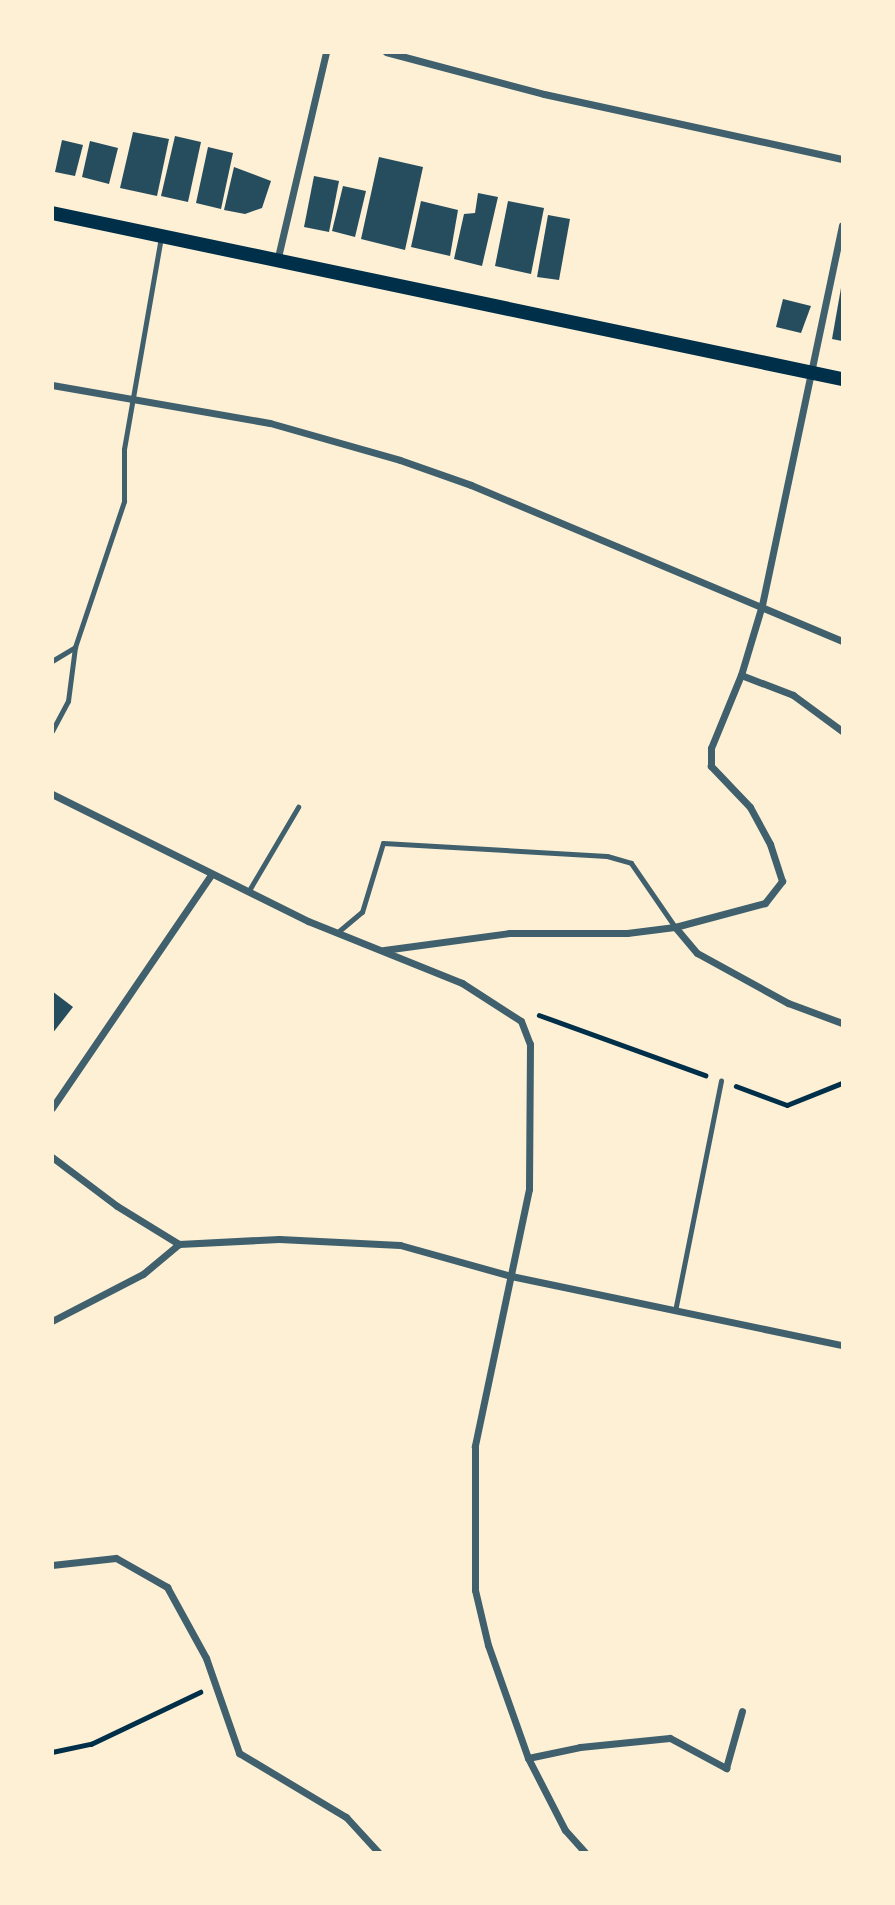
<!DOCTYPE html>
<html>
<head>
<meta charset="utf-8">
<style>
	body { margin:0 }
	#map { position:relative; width:895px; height:1905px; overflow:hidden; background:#fdf0d5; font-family:Raleway,sans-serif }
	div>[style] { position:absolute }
	.building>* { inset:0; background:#264d5e }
	.path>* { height:4.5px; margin:-2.25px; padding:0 2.25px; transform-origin:2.25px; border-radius:2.25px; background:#003049 }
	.service>* { height:5px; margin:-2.5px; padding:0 2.5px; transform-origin:2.5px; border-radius:2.5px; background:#3f606c }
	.minor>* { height:7px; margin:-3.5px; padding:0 3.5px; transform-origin:3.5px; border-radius:3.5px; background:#3f606c }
	.secondary>* { height:14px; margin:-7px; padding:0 7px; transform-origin:7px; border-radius:7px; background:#003049 }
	span { translate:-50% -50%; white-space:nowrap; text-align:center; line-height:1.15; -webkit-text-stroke:5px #fdf0d5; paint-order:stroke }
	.frame { position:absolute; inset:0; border:54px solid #fdf0d5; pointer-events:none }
</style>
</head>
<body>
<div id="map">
	<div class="building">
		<div style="clip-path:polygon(133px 132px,169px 139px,157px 196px,120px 188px)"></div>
		<div style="clip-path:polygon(175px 136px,201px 142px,188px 202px,161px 196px)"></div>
		<div style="clip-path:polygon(62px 140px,83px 145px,75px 176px,55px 172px)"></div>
		<div style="clip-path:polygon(90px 141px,118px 148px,109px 184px,82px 177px)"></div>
		<div style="clip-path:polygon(208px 147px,233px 153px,221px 209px,196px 203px)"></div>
		<div style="clip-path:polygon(379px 157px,423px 167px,405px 250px,361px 239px)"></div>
		<div style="clip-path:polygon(234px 167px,271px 181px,262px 208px,245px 214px,224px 210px)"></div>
		<div style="clip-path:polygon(314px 176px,339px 181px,329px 232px,304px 227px)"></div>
		<div style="clip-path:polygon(343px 186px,366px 191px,355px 237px,332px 231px)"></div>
		<div style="clip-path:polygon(478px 193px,498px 197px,482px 266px,454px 259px,464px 214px,475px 213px)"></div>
		<div style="clip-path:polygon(421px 201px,458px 210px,450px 256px,411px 247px)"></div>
		<div style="clip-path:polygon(508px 201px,544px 208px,531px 274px,495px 266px)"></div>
		<div style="clip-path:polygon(548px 215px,570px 219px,559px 280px,537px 277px)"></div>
		<div style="clip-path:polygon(841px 288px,842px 289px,842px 341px,832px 339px)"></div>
		<div style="clip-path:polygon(783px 299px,811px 306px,801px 333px,776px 327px)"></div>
		<div style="clip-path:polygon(52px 991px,73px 1007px,52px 1034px)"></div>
	</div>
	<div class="path">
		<div style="left:539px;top:1015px;width:177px;rotate:19.9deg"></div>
		<div style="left:736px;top:1086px;width:54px;rotate:20.4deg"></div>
		<div style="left:787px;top:1105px;width:59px;rotate:-21.8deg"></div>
		<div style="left:52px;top:1752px;width:40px;rotate:-12deg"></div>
		<div style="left:91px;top:1744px;width:121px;rotate:-25.5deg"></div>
	</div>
	<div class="service">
		<div style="left:52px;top:661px;width:27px;rotate:-31deg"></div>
		<div style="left:52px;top:731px;width:34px;rotate:-62deg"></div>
		<div style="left:68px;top:701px;width:54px;rotate:-82.6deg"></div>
		<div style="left:75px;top:647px;width:154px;rotate:-71.4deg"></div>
		<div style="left:124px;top:501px;width:52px;rotate:-90deg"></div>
		<div style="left:124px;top:449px;width:216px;rotate:-80.1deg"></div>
		<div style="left:248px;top:892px;width:99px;rotate:-59.5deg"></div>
		<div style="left:339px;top:931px;width:30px;rotate:-40deg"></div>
		<div style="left:362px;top:912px;width:72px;rotate:-73.1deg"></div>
		<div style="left:383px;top:843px;width:224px;rotate:3.3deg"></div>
		<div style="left:607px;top:856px;width:25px;rotate:16deg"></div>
		<div style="left:631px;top:863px;width:78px;rotate:55.5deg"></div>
		<div style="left:675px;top:1311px;width:235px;rotate:-78.7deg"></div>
	</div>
	<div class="minor">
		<div style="left:386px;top:52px;width:163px;rotate:14.9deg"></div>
		<div style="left:544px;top:94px;width:305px;rotate:12.3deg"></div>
		<div style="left:278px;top:257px;width:211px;rotate:-76.8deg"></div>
		<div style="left:52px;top:385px;width:221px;rotate:9.9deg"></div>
		<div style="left:270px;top:423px;width:135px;rotate:15.9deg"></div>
		<div style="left:400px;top:460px;width:75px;rotate:19.4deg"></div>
		<div style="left:471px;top:485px;width:402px;rotate:22.8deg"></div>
		<div style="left:741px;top:675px;width:56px;rotate:21deg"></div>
		<div style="left:793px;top:695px;width:61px;rotate:36.3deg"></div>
		<div style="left:52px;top:794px;width:286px;rotate:26.4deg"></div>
		<div style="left:308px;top:921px;width:166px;rotate:21.9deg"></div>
		<div style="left:462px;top:983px;width:70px;rotate:32.8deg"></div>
		<div style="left:521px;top:1021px;width:25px;rotate:69deg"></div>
		<div style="left:530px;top:1044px;width:145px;rotate:90.4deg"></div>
		<div style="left:529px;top:1189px;width:263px;rotate:101.9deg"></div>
		<div style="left:475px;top:1446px;width:144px;rotate:90deg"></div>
		<div style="left:475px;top:1590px;width:57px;rotate:76.7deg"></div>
		<div style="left:488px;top:1645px;width:120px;rotate:70.5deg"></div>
		<div style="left:528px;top:1758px;width:81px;rotate:62.8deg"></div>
		<div style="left:565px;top:1830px;width:31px;rotate:48deg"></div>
		<div style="left:675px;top:927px;width:93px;rotate:-14.9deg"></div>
		<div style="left:765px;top:903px;width:28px;rotate:-52deg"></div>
		<div style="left:782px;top:881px;width:39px;rotate:-108deg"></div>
		<div style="left:770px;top:844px;width:42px;rotate:-118.4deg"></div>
		<div style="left:750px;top:807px;width:57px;rotate:-133.6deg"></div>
		<div style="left:711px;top:766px;width:18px;rotate:-90deg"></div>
		<div style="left:711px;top:748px;width:79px;rotate:-67.7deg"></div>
		<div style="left:741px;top:675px;width:73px;rotate:-73.3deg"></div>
		<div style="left:762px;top:605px;width:388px;rotate:-78.1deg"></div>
		<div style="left:384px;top:950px;width:126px;rotate:-7.7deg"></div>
		<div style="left:509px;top:933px;width:118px"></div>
		<div style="left:627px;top:933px;width:48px;rotate:-7.1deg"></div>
		<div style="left:675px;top:927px;width:34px;rotate:50deg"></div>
		<div style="left:697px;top:953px;width:104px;rotate:28.8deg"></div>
		<div style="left:788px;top:1003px;width:58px;rotate:20.3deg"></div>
		<div style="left:52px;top:1108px;width:282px;rotate:-55.7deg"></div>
		<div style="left:52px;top:1157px;width:81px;rotate:37deg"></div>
		<div style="left:117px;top:1206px;width:73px;rotate:31.5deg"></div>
		<div style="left:179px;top:1244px;width:100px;rotate:-2.9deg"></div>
		<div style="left:279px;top:1239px;width:121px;rotate:2.8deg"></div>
		<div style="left:400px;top:1245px;width:115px;rotate:15.6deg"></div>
		<div style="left:511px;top:1276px;width:338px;rotate:11.8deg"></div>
		<div style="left:52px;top:1321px;width:102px;rotate:-27.3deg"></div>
		<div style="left:143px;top:1274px;width:47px;rotate:-39.8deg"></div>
		<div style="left:52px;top:1565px;width:64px;rotate:-6.2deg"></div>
		<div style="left:116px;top:1558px;width:59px;rotate:29.6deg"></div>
		<div style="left:167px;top:1587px;width:81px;rotate:61.2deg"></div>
		<div style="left:206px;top:1658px;width:101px;rotate:70.8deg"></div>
		<div style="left:239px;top:1753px;width:125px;rotate:30.9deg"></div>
		<div style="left:346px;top:1817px;width:49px;rotate:47.5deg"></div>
		<div style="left:528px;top:1758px;width:53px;rotate:-11.9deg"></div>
		<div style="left:580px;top:1747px;width:90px;rotate:-5.7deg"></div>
		<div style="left:670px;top:1738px;width:64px;rotate:28.2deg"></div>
		<div style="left:726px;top:1768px;width:59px;rotate:-74.3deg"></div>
	</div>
	<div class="secondary">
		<div style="left:52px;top:213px;width:807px;rotate:11.87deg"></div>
	</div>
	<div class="frame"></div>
</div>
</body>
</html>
